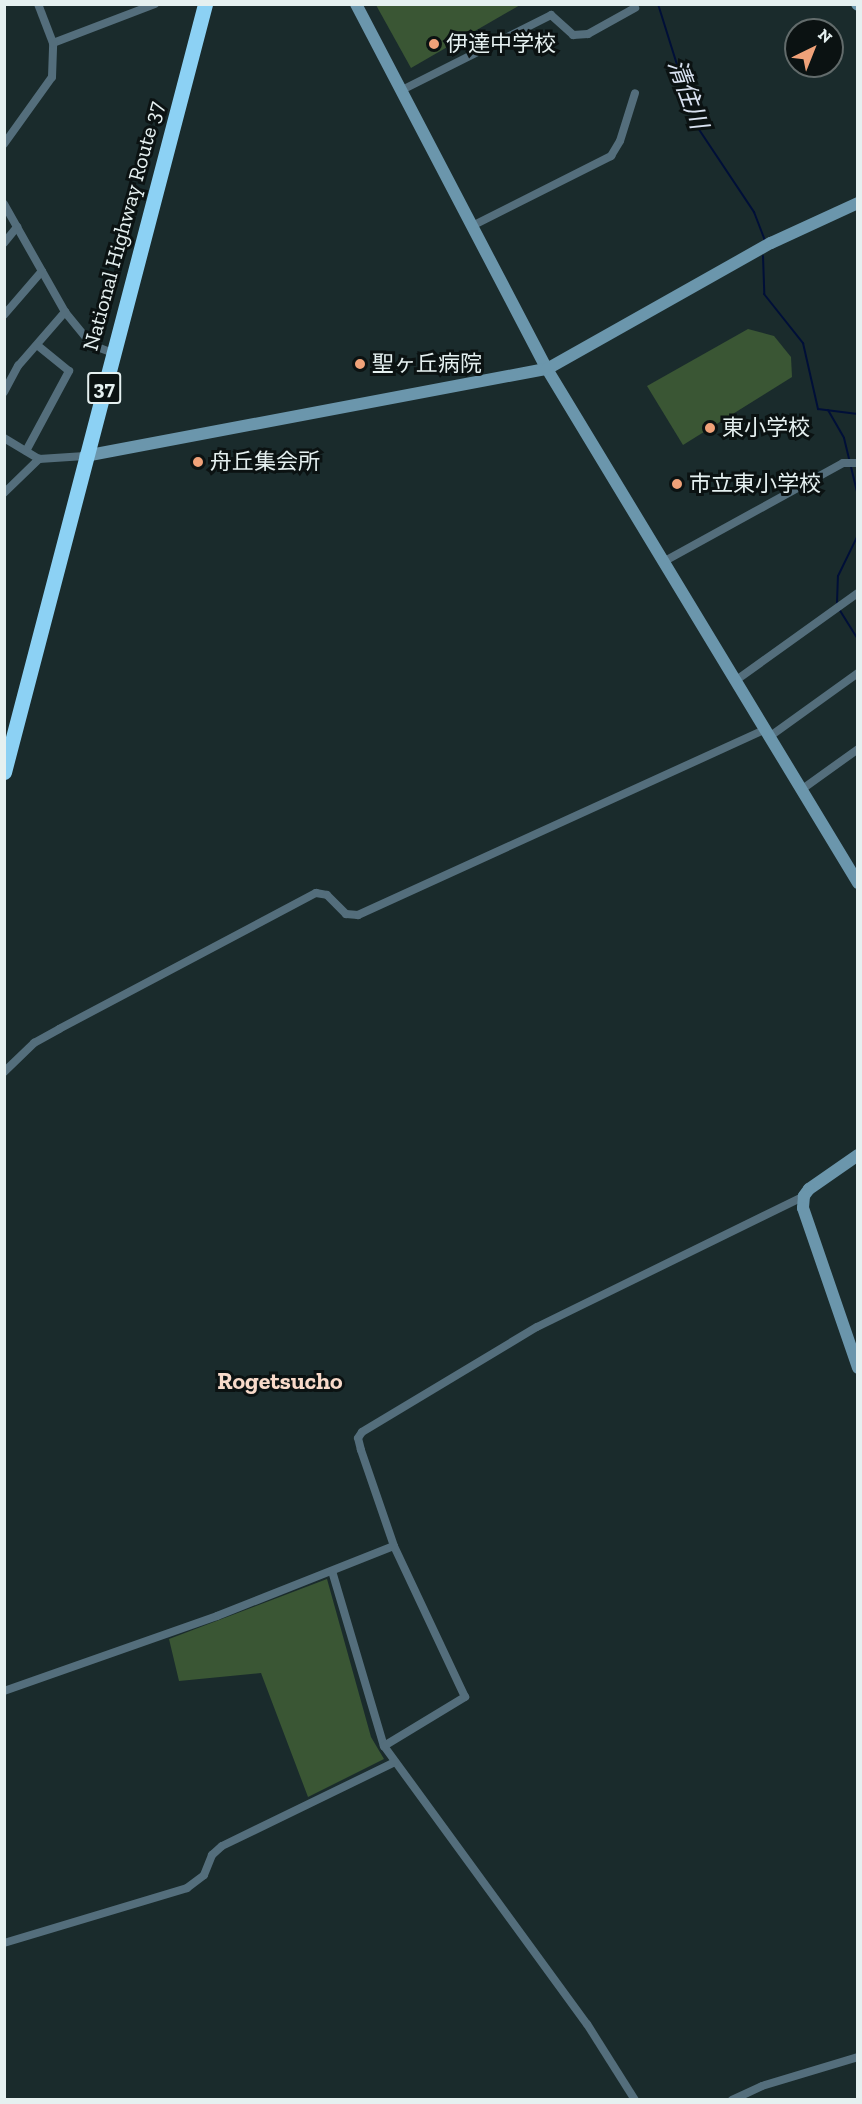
<!DOCTYPE html>
<html>
<head>
<meta charset="utf-8">
<style>
	body { margin:0 }
	#map { position:relative; width:862px; height:2104px; overflow:hidden; background:#1a2b2c; font-family:"Zilla Slab","Noto Sans JP",serif }
	div>[style] { position:absolute }
	.green>* { inset:0; background:#3a5634 }
	.stream>* { height:2px; margin:-1px; padding:0 1px; transform-origin:1px; border-radius:1px; background:#000f38 }
	.street>* { height:8px; margin:-4px; padding:0 4px; transform-origin:4px; border-radius:4px; background:#546e7c }
	.secondary>* { height:12px; margin:-6px; padding:0 6px; transform-origin:6px; border-radius:6px; background:#6b96ac }
	.highway>* { height:15px; margin:-7.5px; padding:0 7.5px; transform-origin:7.5px; border-radius:7.5px; background:#8cd1f4 }
	.dots>* { width:16px; height:16px; translate:-50% -50%; box-sizing:border-box; border:3px solid #0b1212; border-radius:50% }
	span { translate:-50% -50%; white-space:nowrap; text-align:center; line-height:1.15; -webkit-text-stroke:6px #0b1212; paint-order:stroke }
	.shield-label span { padding:2px 4px; background:#0b1212; border:2px solid; border-radius:4px; -webkit-text-stroke-width:0 }
	.shield-label { font-size:21px; color:#e5f0f0; font-weight:700 }
	.poi-label { font-size:22px; color:#e5f0f0 }
	.left { translate:0 -50%; text-align:left }
	.street-label { font-size:22px; color:#e5f0f0 }
	.water-label { font-size:24px; color:#d9e2f1; font-style:italic }
	.neighbourhood-label { font-size:24px; color:#f8daca; font-weight:700 }
	.frame { position:absolute; inset:0; border:6px solid #e5f0f0; pointer-events:none }
	.north { position:absolute; left:784px; top:18px; width:60px; height:60px; box-sizing:border-box; background:#0b1212; border:2px solid #626b6b; border-radius:50%; rotate:43deg; font-size:16px; font-weight:700; line-height:24px; text-align:center; color:#e5f0f0 }
	.north::after { content:''; display:block; margin:auto; width:21px; height:27px; background:#f0a279; clip-path:polygon(50% 0,100% 100%,50% 72%,0 100%) }
</style>
</head>
<body>
<div id="map">
	<div class="green">
		<div style="clip-path:polygon(376px 5px,520px 5px,411px 68px)"></div>
		<div style="clip-path:polygon(748px 329px,774px 336px,791px 357px,792px 377px,683px 445px,647px 386px)"></div>
		<div style="clip-path:polygon(327px 1579px,371px 1737px,384px 1759px,308px 1797px,261px 1673px,179px 1681px,169px 1639px)"></div>
	</div>
	<div class="stream">
		<div style="left:658px;top:4px;width:127px;rotate:72.6deg"></div>
		<div style="left:696px;top:125px;width:105px;rotate:56.3deg"></div>
		<div style="left:754px;top:212px;width:30px;rotate:69deg"></div>
		<div style="left:763px;top:256px;width:38px;rotate:88deg"></div>
		<div style="left:764px;top:294px;width:63px;rotate:51.5deg"></div>
		<div style="left:803px;top:343px;width:68px;rotate:77.2deg"></div>
		<div style="left:818px;top:409px;width:40px;rotate:7.1deg"></div>
		<div style="left:828px;top:410px;width:32px;rotate:60deg"></div>
		<div style="left:844px;top:438px;width:60px;rotate:76.4deg"></div>
		<div style="left:837px;top:603px;width:27px;rotate:-88deg"></div>
		<div style="left:838px;top:576px;width:46px;rotate:-64deg"></div>
		<div style="left:839px;top:609px;width:36px;rotate:58deg"></div>
	</div>
	<div class="street">
		<div style="left:53px;top:43px;width:109px;rotate:-20.9deg"></div>
		<div style="left:402px;top:90px;width:167px;rotate:-26.7deg"></div>
		<div style="left:551px;top:15px;width:30px;rotate:42deg"></div>
		<div style="left:573px;top:35px;width:15px;rotate:-4deg"></div>
		<div style="left:588px;top:34px;width:54px;rotate:-29deg"></div>
		<div style="left:4px;top:144px;width:82px;rotate:-54.4deg"></div>
		<div style="left:52px;top:77px;width:34px;rotate:-88deg"></div>
		<div style="left:53px;top:43px;width:42px;rotate:-111deg"></div>
		<div style="left:4px;top:204px;width:124px;rotate:60.5deg"></div>
		<div style="left:65px;top:312px;width:43px;rotate:50.7deg"></div>
		<div style="left:92px;top:345px;width:22px;rotate:21deg"></div>
		<div style="left:472px;top:226px;width:156px;rotate:-26.7deg"></div>
		<div style="left:611px;top:156px;width:17px;rotate:-59deg"></div>
		<div style="left:620px;top:141px;width:50px;rotate:-72.6deg"></div>
		<div style="left:4px;top:243px;width:21px;rotate:-51deg"></div>
		<div style="left:4px;top:315px;width:58px;rotate:-49.2deg"></div>
		<div style="left:4px;top:392px;width:30px;rotate:-62deg"></div>
		<div style="left:18px;top:366px;width:72px;rotate:-49deg"></div>
		<div style="left:4px;top:438px;width:41px;rotate:31deg"></div>
		<div style="left:39px;top:459px;width:46px;rotate:-3.7deg"></div>
		<div style="left:26px;top:451px;width:91px;rotate:-61.7deg"></div>
		<div style="left:69px;top:371px;width:41px;rotate:-140.9deg"></div>
		<div style="left:4px;top:493px;width:49px;rotate:-44.2deg"></div>
		<div style="left:663px;top:562px;width:205px;rotate:-28.8deg"></div>
		<div style="left:843px;top:463px;width:15px"></div>
		<div style="left:735px;top:681px;width:151px;rotate:-35.6deg"></div>
		<div style="left:769px;top:737px;width:110px;rotate:-35.7deg"></div>
		<div style="left:801px;top:790px;width:70px;rotate:-35.7deg"></div>
		<div style="left:4px;top:1072px;width:42px;rotate:-44deg"></div>
		<div style="left:34px;top:1043px;width:29px;rotate:-29deg"></div>
		<div style="left:59px;top:1029px;width:291px;rotate:-27.9deg"></div>
		<div style="left:316px;top:893px;width:11px;rotate:10deg"></div>
		<div style="left:327px;top:895px;width:27px;rotate:45deg"></div>
		<div style="left:346px;top:914px;width:12px;rotate:5deg"></div>
		<div style="left:358px;top:915px;width:446px;rotate:-24.5deg"></div>
		<div style="left:332px;top:1571px;width:183px;rotate:73.5deg"></div>
		<div style="left:384px;top:1746px;width:344px;rotate:53.9deg"></div>
		<div style="left:587px;top:2024px;width:90px;rotate:57.7deg"></div>
		<div style="left:4px;top:1691px;width:226px;rotate:-19.4deg"></div>
		<div style="left:217px;top:1616px;width:190px;rotate:-21.6deg"></div>
		<div style="left:384px;top:1746px;width:95px;rotate:-31.2deg"></div>
		<div style="left:465px;top:1697px;width:167px;rotate:-115.2deg"></div>
		<div style="left:394px;top:1546px;width:102px;rotate:-109deg"></div>
		<div style="left:361px;top:1450px;width:12px;rotate:-104deg"></div>
		<div style="left:358px;top:1438px;width:7px;rotate:-56deg"></div>
		<div style="left:362px;top:1432px;width:204px;rotate:-31deg"></div>
		<div style="left:537px;top:1327px;width:297px;rotate:-26.1deg"></div>
		<div style="left:4px;top:1943px;width:191px;rotate:-16.7deg"></div>
		<div style="left:187px;top:1888px;width:21px;rotate:-37deg"></div>
		<div style="left:204px;top:1875px;width:22px;rotate:-68deg"></div>
		<div style="left:212px;top:1855px;width:13px;rotate:-42deg"></div>
		<div style="left:222px;top:1846px;width:192px;rotate:-25.9deg"></div>
		<div style="left:732px;top:2100px;width:33px;rotate:-25deg"></div>
		<div style="left:762px;top:2086px;width:100px;rotate:-16.8deg"></div>
	</div>
	<div class="secondary">
		<div style="left:356px;top:4px;width:412px;rotate:62.4deg"></div>
		<div style="left:547px;top:369px;width:601px;rotate:58.82deg"></div>
		<div style="left:857px;top:4px;width:1px;rotate:45deg"></div>
		<div style="left:85px;top:456px;width:470px;rotate:-10.7deg"></div>
		<div style="left:547px;top:369px;width:257px;rotate:-29.4deg"></div>
		<div style="left:771px;top:243px;width:96px;rotate:-24.7deg"></div>
		<div style="left:858px;top:1155px;width:60px;rotate:145.2deg"></div>
		<div style="left:809px;top:1189px;width:9px;rotate:126deg"></div>
		<div style="left:804px;top:1196px;width:12px;rotate:95deg"></div>
		<div style="left:803px;top:1208px;width:169px;rotate:71deg"></div>
	</div>
	<div class="highway">
		<div style="left:4px;top:772px;width:794px;rotate:-75.33deg"></div>
	</div>
	<div class="dots">
		<div style="left:434px;top:44px;background:#f0a279"></div>
		<div style="left:360px;top:364px;background:#f0a279"></div>
		<div style="left:710px;top:428px;background:#f0a279"></div>
		<div style="left:198px;top:462px;background:#f0a279"></div>
		<div style="left:677px;top:484px;background:#f0a279"></div>
	</div>
	<div class="shield-label">
		<span style="left:104px;top:388px">37</span>
	</div>
	<div class="poi-label">
		<span class="left" style="left:446px;top:44px">伊達中学校</span>
		<span class="left" style="left:372px;top:364px">聖ヶ丘病院</span>
		<span class="left" style="left:722px;top:428px">東小学校</span>
		<span class="left" style="left:210px;top:462px">舟丘集会所</span>
		<span class="left" style="left:689px;top:484px">市立東小学校</span>
	</div>
	<div class="street-label">
		<span style="left:123px;top:226px;rotate:-75deg">National Highway Route 37</span>
	</div>
	<div class="water-label">
		<span style="left:688px;top:94px;rotate:70deg">清住川</span>
	</div>
	<div class="neighbourhood-label">
		<span style="left:280px;top:1381px">Rogetsucho</span>
	</div>
	<div class="frame"></div>
	<div class="north">N</div>
</div>
</body>
</html>
